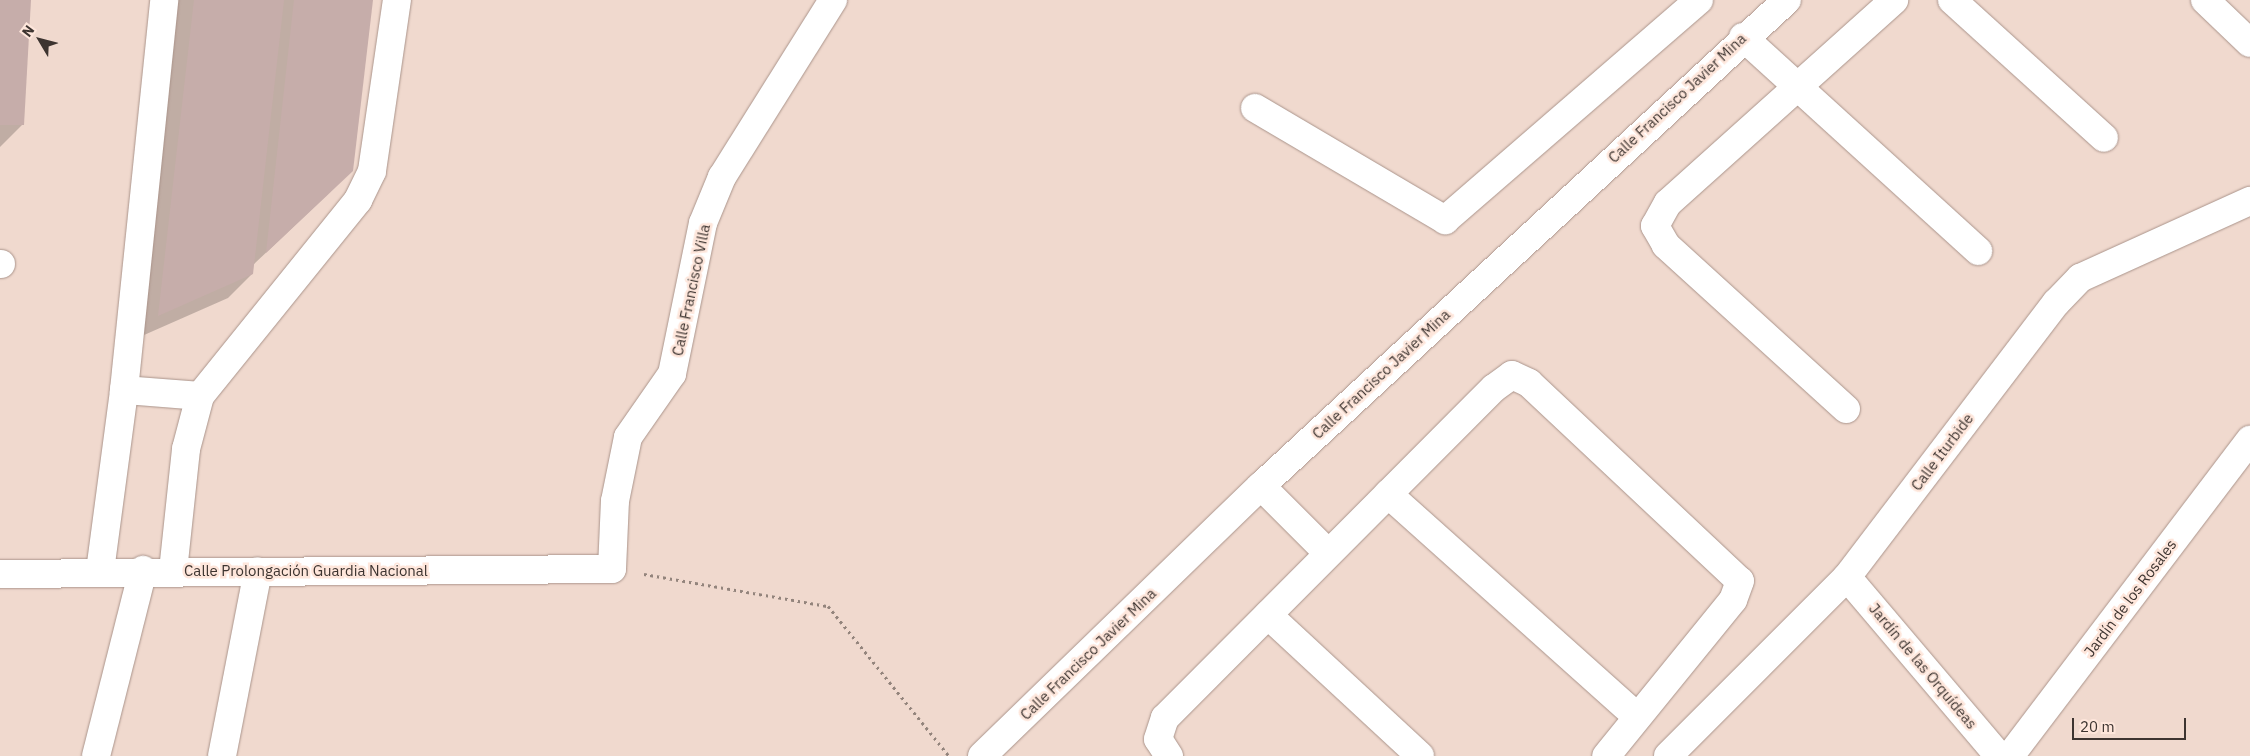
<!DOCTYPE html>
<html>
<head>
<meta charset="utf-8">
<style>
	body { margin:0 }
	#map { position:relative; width:2250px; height:756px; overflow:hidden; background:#f0d9ce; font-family:"IBM Plex Sans",sans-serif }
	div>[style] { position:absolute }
	.shadow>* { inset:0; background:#0003 }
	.building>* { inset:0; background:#c6adaa }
	.path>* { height:3px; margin-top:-1.5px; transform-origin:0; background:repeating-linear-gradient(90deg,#93847c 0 2.5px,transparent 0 6.5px) }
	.roads { filter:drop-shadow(0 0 1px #aa948b) drop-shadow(0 0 1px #aa948b) }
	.street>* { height:28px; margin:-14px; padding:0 14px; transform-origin:14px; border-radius:14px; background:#fff }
	.secondary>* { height:28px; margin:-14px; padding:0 14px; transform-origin:14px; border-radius:14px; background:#fff }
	span { translate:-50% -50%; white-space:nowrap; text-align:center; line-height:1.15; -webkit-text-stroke:5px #fee6db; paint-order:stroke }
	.street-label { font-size:15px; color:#3d3430 }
	.north { position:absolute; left:15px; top:15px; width:50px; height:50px; -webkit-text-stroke:4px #fee6db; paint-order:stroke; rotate:307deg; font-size:14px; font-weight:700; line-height:20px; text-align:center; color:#3d3430 }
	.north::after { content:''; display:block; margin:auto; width:18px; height:22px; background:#3d3430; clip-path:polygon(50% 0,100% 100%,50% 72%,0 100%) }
	.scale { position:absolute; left:2072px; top:718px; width:114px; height:22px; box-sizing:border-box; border:2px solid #3d3430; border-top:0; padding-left:6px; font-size:15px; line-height:18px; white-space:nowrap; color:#3d3430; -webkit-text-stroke:4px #fee6db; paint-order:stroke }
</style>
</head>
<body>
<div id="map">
	<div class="shadow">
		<div style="clip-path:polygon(0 0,30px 0,23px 124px,0 147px)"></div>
		<div style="clip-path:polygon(174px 0,372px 0,328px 194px,253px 265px,252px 274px,228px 298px,135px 339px)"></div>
	</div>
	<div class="building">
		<div style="clip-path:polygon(0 0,31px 0,24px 125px,0 125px)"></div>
		<div style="clip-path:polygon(194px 0,284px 0,253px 274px,158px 316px)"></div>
		<div style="clip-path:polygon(294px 0,373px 0,353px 171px,266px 253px)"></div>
	</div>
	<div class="path">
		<div style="left:644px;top:574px;width:187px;rotate:9.9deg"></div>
		<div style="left:828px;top:606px;width:193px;rotate:51.1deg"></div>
	</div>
	<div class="roads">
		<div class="street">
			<div style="left:1952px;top:0;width:205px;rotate:42.2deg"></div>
			<div style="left:2205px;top:0;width:62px;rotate:43.7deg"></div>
			<div style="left:1743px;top:37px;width:318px;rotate:42.3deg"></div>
			<div style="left:1255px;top:108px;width:221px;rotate:30.5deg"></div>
			<div style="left:1445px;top:220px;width:336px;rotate:-40.9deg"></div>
			<div style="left:0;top:264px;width:1px"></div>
			<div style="left:124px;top:390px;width:76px;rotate:4.5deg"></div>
			<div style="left:1846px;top:409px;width:244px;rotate:-137.7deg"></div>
			<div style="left:1666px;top:245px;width:22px;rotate:-120deg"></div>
			<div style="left:1655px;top:226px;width:26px;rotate:-61deg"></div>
			<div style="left:1668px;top:203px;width:304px;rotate:-41.9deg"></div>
			<div style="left:1261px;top:486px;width:95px;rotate:45deg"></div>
			<div style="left:1388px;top:494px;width:334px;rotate:41.8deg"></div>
			<div style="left:100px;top:571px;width:183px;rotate:-82.4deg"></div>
			<div style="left:124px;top:390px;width:392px;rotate:-84.1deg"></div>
			<div style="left:173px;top:571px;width:123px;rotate:-83.9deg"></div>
			<div style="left:186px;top:449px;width:55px;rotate:-75.2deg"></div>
			<div style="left:200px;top:396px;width:252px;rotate:-51.1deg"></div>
			<div style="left:358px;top:200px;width:32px;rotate:-64deg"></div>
			<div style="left:372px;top:171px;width:173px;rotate:-81.7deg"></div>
			<div style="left:0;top:574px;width:612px;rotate:-0.47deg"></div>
			<div style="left:612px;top:569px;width:68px;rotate:-87.5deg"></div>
			<div style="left:615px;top:501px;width:65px;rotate:-78.5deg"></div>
			<div style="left:628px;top:437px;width:77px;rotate:-55.1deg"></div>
			<div style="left:672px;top:374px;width:154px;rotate:-78.4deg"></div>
			<div style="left:703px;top:223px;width:50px;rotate:-67.6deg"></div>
			<div style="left:722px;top:177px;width:209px;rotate:-57.9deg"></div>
			<div style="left:1847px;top:577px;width:235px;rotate:49.7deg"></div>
			<div style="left:1268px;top:615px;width:207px;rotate:42.8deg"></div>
			<div style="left:96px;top:756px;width:192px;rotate:-75.8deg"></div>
			<div style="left:222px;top:756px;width:188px;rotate:-79deg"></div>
			<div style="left:1169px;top:756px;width:20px;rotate:-123deg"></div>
			<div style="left:1158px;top:739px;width:22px;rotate:-72deg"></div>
			<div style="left:1165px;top:718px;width:466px;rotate:-45.1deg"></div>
			<div style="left:1494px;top:388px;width:22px;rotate:-36deg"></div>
			<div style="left:1512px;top:375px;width:19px;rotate:25deg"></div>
			<div style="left:1529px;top:383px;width:289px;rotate:43.2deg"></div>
			<div style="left:1740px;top:581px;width:20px;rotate:110deg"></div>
			<div style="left:1733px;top:600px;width:201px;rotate:129.1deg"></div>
			<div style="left:1668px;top:756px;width:253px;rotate:-45deg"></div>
			<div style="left:1847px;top:577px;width:345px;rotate:-52.7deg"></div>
			<div style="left:2056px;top:303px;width:35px;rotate:-46deg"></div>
			<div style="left:2080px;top:278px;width:187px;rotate:-24.4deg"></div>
			<div style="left:2010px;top:756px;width:397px;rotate:-52.8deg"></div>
		</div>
		<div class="secondary">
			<div style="left:982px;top:756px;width:388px;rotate:-44.1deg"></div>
			<div style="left:1261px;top:486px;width:716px;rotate:-42.74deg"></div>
		</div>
	</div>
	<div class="street-label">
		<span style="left:1677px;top:98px;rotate:-43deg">Calle Francisco Javier Mina</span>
		<span style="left:691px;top:290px;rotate:-78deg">Calle Francisco Villa</span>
		<span style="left:1381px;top:374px;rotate:-43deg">Calle Francisco Javier Mina</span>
		<span style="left:1942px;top:452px;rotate:-53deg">Calle Iturbide</span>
		<span style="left:306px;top:571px">Calle Prolongación Guardia Nacional</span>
		<span style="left:2130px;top:598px;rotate:-53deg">Jardín de los Rosales</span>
		<span style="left:1088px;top:654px;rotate:-44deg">Calle Francisco Javier Mina</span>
		<span style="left:1923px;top:666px;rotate:50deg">Jardín de las Orquídeas</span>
	</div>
	<div class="north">N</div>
	<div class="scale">20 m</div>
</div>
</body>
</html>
